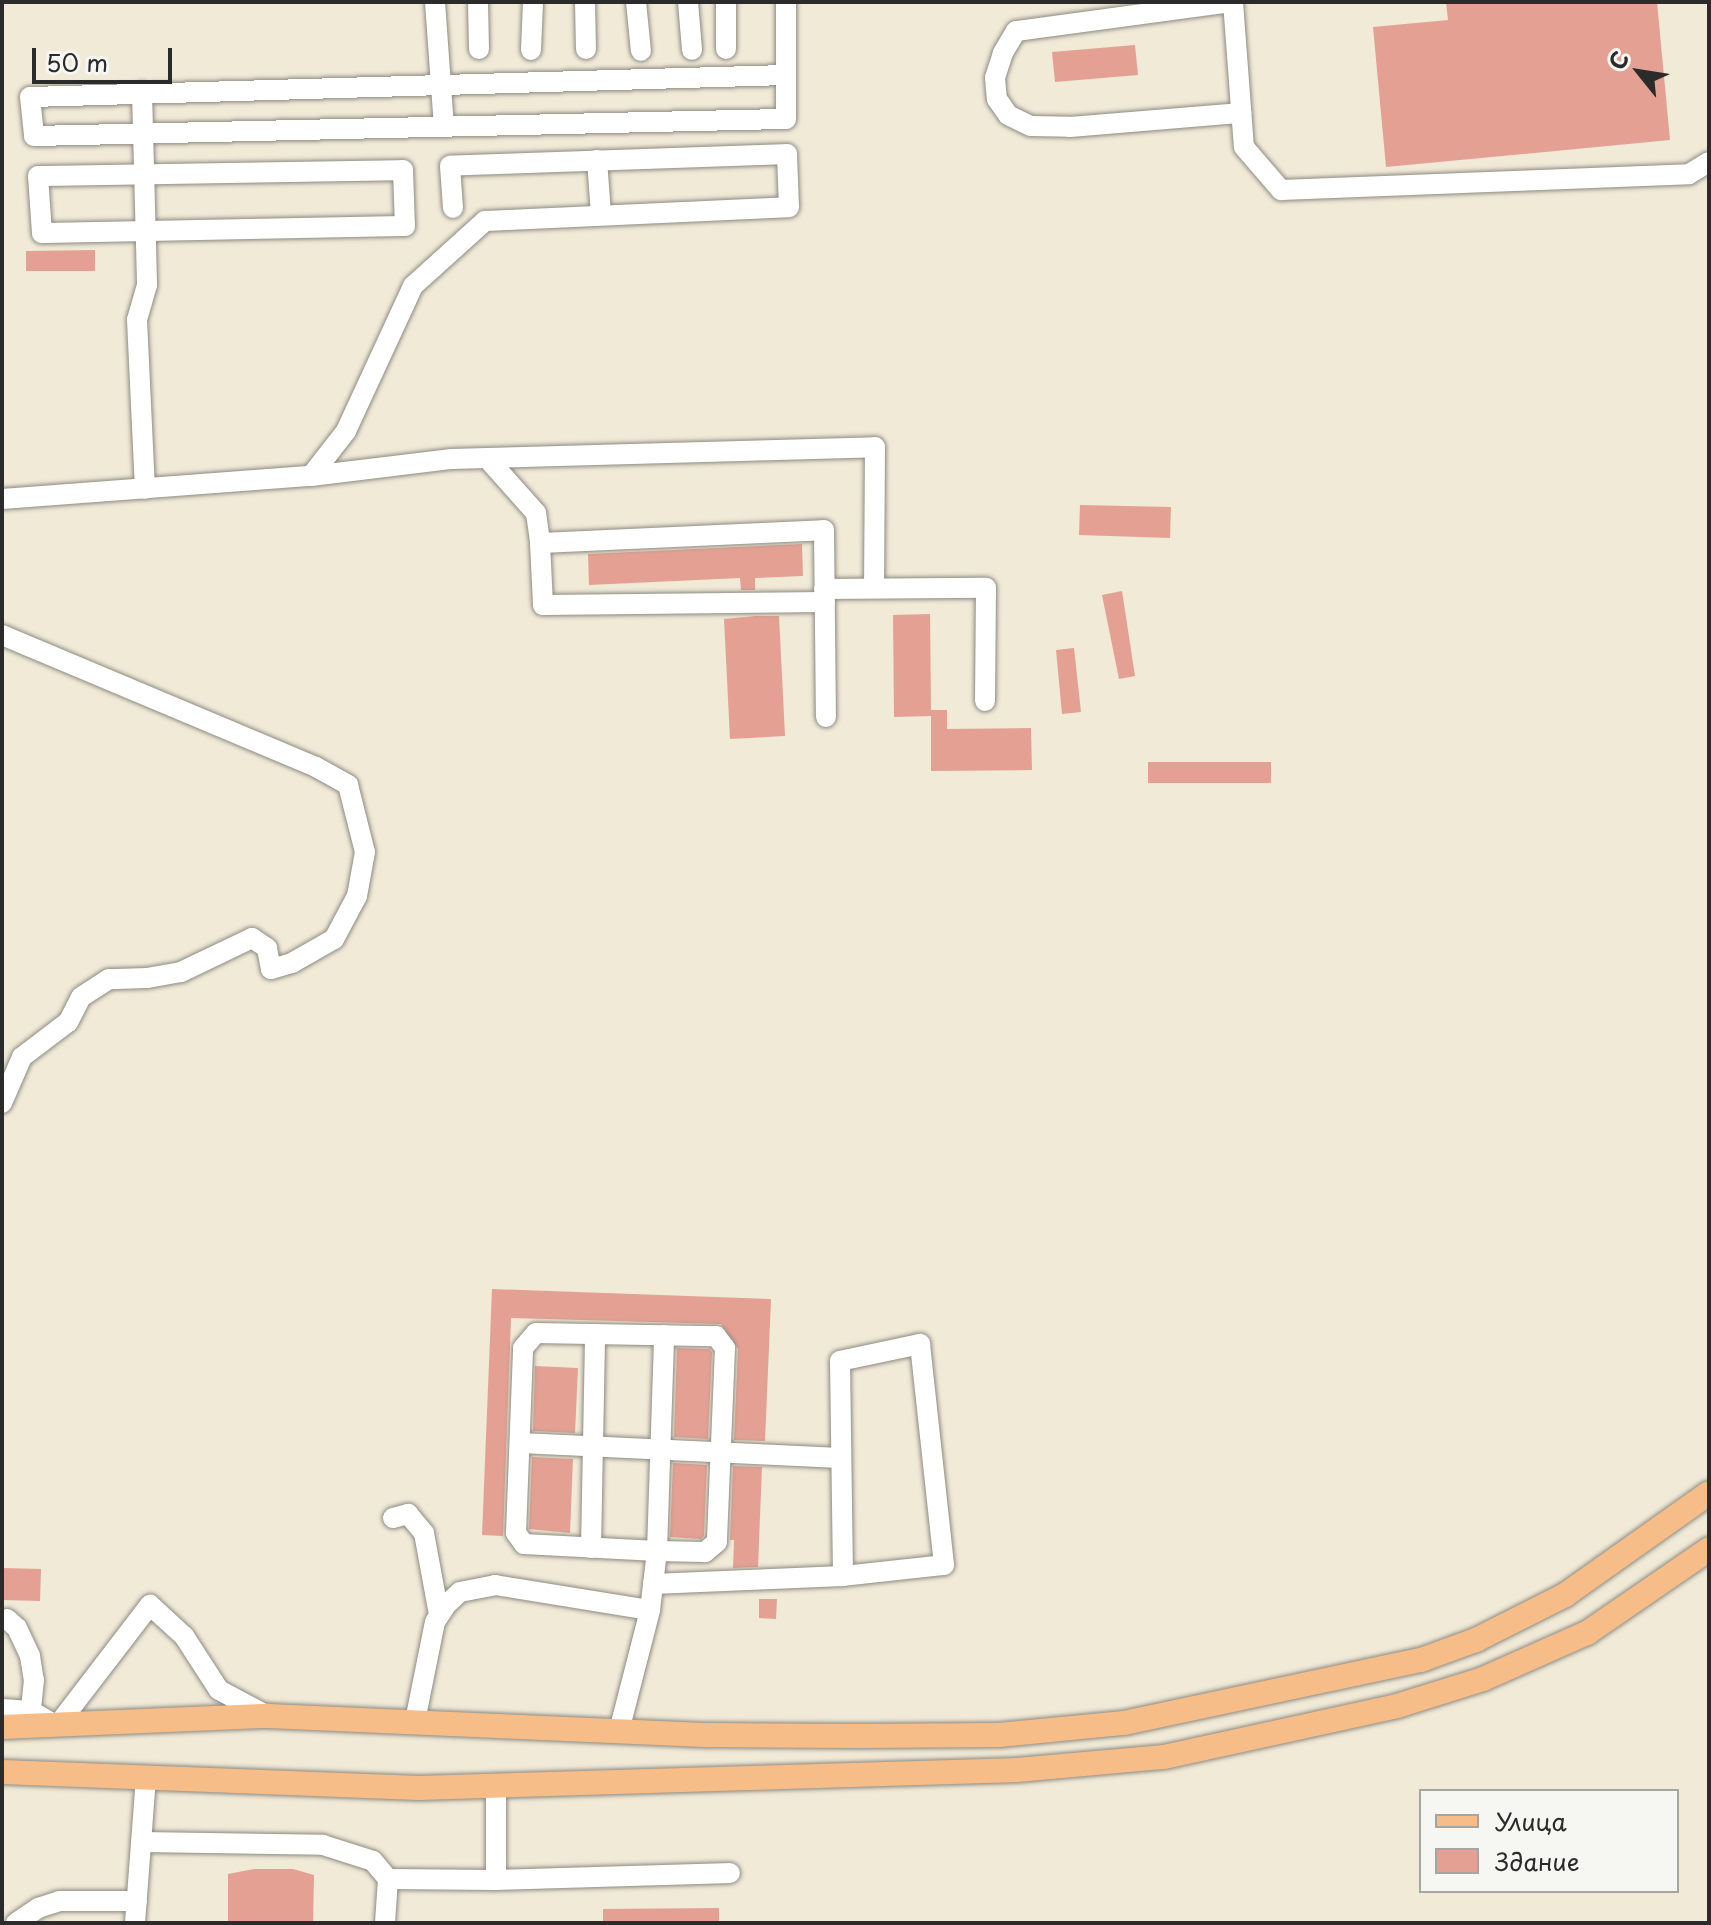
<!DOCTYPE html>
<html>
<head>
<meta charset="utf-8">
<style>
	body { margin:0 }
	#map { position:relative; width:1711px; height:1925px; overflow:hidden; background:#f0ead7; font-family:"Playpen Sans",sans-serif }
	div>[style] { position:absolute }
	.building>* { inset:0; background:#e4a193 }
	.roads { filter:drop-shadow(0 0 2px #8e8a81) drop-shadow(0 0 2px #8e8a81) }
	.minor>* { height:20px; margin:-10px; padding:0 10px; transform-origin:10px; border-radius:10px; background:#fff }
	.major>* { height:24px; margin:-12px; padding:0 12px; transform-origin:12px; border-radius:12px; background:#f7bd88 }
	span { translate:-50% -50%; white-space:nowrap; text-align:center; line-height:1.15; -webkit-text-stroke:7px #f6f6f2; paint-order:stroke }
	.frame { position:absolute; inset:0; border:4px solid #2b2b2b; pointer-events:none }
	.legend { position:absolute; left:1419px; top:1789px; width:260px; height:104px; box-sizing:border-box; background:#f6f6f2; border:2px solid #a5a5a2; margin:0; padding:10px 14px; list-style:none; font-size:24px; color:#2b2b2b }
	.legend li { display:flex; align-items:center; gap:16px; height:40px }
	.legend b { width:40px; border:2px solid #a5a5a2 }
	.north { position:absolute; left:1599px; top:32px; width:80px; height:80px; -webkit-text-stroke:6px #f6f6f2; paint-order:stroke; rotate:300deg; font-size:22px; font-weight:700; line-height:32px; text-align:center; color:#2b2b2b }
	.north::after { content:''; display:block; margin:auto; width:28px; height:36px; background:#2b2b2b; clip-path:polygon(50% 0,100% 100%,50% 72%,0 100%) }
	.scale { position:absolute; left:32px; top:48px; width:140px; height:36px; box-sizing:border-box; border:4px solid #2b2b2b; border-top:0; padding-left:10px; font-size:24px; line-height:28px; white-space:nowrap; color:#2b2b2b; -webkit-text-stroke:6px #f6f6f2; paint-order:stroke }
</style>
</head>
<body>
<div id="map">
	<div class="building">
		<div style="clip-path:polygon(1446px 2px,1657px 2px,1670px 140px,1386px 167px,1373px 27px,1448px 20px)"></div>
		<div style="clip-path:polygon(1135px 45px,1138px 75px,1055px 82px,1052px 52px)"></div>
		<div style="clip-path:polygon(95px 250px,95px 271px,26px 271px,26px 251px)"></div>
		<div style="clip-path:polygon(1080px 505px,1171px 507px,1170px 538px,1079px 535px)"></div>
		<div style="clip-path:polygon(802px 544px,803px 576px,755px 578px,755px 590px,741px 590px,740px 578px,589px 585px,588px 554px)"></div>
		<div style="clip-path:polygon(1122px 591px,1135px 676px,1119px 679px,1102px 595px)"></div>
		<div style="clip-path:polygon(930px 614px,931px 710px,947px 710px,947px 729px,1031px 728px,1032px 770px,931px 771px,931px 716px,894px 717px,893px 615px)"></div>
		<div style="clip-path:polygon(756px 616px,779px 616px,785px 736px,730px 739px,724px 619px)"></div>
		<div style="clip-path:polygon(1074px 648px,1081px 712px,1062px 714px,1056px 650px)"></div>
		<div style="clip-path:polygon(1148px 762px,1271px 762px,1271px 783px,1148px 783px)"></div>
		<div style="clip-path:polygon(492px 1289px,771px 1299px,765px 1441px,734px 1440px,738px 1349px,721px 1324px,511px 1318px,503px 1536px,482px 1535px)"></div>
		<div style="clip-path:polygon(677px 1348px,709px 1349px,712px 1352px,708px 1439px,674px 1437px)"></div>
		<div style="clip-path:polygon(535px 1366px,578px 1368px,575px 1433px,533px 1431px)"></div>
		<div style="clip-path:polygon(532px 1457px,573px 1459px,570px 1533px,529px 1529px)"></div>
		<div style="clip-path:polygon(673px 1463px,707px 1465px,704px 1536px,701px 1539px,670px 1537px)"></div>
		<div style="clip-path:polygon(733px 1466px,762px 1467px,758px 1567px,733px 1568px,734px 1540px,730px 1540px)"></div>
		<div style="clip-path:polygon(3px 1568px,41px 1569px,40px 1601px,2px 1600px)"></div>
		<div style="clip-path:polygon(759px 1599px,777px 1599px,776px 1619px,759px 1618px)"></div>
		<div style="clip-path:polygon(254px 1869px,293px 1869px,314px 1875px,313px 1923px,228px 1923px,228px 1874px)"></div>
		<div style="clip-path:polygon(719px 1908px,719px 1923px,603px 1923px,603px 1909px)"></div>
	</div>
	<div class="roads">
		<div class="minor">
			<div style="left:435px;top:2px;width:125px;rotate:85.9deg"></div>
			<div style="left:478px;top:2px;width:47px;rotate:88.8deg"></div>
			<div style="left:585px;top:2px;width:47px;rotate:88.8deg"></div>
			<div style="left:636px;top:2px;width:49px;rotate:84.2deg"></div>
			<div style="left:688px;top:2px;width:48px;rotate:85.2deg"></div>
			<div style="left:726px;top:2px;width:47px;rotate:90deg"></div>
			<div style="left:1231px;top:2px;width:217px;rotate:172.3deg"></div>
			<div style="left:1016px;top:31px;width:26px;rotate:121deg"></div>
			<div style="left:1003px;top:53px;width:26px;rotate:108deg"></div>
			<div style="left:995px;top:78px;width:21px;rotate:85deg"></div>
			<div style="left:997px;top:99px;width:19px;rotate:55deg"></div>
			<div style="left:1008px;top:115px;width:25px;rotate:26deg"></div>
			<div style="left:1031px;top:126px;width:39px;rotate:1deg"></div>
			<div style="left:1070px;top:127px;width:172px;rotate:-4.7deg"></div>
			<div style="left:1233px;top:2px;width:145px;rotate:85.7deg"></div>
			<div style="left:1244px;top:147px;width:57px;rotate:49.3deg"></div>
			<div style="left:1281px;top:190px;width:408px;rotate:-2.2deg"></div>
			<div style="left:1689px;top:174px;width:23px;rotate:-31deg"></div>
			<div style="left:531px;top:50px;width:48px;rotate:-87.6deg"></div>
			<div style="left:786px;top:75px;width:756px;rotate:178.33deg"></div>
			<div style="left:30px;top:97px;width:39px;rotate:84deg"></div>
			<div style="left:34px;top:136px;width:752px;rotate:-1.3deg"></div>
			<div style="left:786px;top:119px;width:117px;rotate:-90deg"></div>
			<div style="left:142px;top:92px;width:193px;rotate:88.5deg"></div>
			<div style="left:147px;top:285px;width:36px;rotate:106deg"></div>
			<div style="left:137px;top:320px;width:169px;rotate:87.3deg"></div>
			<div style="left:597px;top:160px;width:55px;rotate:85.8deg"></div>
			<div style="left:403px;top:170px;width:56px;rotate:88deg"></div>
			<div style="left:405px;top:226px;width:363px;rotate:178.9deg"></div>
			<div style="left:42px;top:233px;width:57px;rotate:-94deg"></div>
			<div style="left:38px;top:176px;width:365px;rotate:-0.9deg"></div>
			<div style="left:487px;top:458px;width:74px;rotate:48.3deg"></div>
			<div style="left:536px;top:513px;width:30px;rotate:82deg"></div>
			<div style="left:540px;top:543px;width:284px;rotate:-2.6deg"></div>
			<div style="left:824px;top:530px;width:187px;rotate:89.4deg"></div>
			<div style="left:311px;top:476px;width:57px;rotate:-52.1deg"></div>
			<div style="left:346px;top:431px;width:160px;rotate:-65.2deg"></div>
			<div style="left:413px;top:286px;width:97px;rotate:-42.1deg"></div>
			<div style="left:485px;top:221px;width:304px;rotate:-2.6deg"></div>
			<div style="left:789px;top:207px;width:53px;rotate:-92.2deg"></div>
			<div style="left:787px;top:154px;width:337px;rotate:178deg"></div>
			<div style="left:450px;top:166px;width:42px;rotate:85.9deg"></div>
			<div style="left:2px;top:499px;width:310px;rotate:-4.3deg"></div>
			<div style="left:311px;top:476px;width:142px;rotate:-6.9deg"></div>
			<div style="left:452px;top:459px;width:423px;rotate:-1.6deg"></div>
			<div style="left:875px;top:447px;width:140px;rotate:90.4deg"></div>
			<div style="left:540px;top:543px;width:62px;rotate:87.2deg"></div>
			<div style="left:543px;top:605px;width:282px;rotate:-0.6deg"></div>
			<div style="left:824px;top:589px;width:162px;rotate:-0.4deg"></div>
			<div style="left:986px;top:588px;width:113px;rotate:90.5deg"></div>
			<div style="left:2px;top:635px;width:341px;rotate:22.8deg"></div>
			<div style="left:316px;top:767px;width:37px;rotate:29deg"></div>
			<div style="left:348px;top:785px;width:69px;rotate:75.8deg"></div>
			<div style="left:365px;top:852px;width:45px;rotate:100.3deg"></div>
			<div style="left:357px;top:896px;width:49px;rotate:118.1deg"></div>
			<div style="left:334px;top:939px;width:48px;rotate:150.3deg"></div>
			<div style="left:292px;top:963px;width:22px;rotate:164deg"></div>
			<div style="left:271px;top:969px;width:21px;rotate:-101deg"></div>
			<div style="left:267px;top:948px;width:18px;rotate:-146deg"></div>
			<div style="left:252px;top:938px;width:79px;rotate:154.4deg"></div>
			<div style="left:181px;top:972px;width:35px;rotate:170deg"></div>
			<div style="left:147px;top:978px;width:38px;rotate:178deg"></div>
			<div style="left:109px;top:979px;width:33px;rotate:147deg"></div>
			<div style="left:81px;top:997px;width:28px;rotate:117deg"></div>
			<div style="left:68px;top:1022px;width:58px;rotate:142.7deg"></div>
			<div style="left:22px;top:1057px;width:50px;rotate:113.5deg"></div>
			<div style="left:520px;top:1443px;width:321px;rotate:2.7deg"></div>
			<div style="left:393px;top:1518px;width:16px;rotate:-15deg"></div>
			<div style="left:408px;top:1514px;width:25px;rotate:50deg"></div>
			<div style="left:424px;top:1533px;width:83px;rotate:79.6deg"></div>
			<div style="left:591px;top:1548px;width:214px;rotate:-88.9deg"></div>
			<div style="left:653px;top:1584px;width:190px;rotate:-2.4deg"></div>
			<div style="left:843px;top:1576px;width:215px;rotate:-90.8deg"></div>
			<div style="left:840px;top:1361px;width:82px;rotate:-12deg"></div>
			<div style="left:920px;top:1344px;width:222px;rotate:83.8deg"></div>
			<div style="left:944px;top:1565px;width:102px;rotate:173.8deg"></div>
			<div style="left:7px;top:1619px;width:13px;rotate:42deg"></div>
			<div style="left:17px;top:1628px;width:31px;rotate:65deg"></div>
			<div style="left:30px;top:1656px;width:24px;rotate:81deg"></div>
			<div style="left:34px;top:1680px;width:31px;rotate:96deg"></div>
			<div style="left:2px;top:1709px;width:29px;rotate:4deg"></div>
			<div style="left:31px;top:1711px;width:30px;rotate:30deg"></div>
			<div style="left:57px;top:1726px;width:153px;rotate:-52.5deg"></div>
			<div style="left:150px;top:1605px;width:46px;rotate:42.4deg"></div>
			<div style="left:184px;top:1636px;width:64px;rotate:57.1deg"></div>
			<div style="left:219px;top:1690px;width:55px;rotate:28deg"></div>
			<div style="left:415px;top:1721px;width:101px;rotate:-78.6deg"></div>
			<div style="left:435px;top:1622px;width:20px;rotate:-57deg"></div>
			<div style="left:446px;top:1605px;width:19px;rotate:-43deg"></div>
			<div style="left:460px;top:1592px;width:36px;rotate:-11deg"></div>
			<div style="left:495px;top:1585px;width:157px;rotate:9.2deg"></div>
			<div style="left:619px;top:1731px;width:125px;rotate:-75.6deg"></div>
			<div style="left:650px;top:1610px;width:59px;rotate:-83.2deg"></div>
			<div style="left:657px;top:1551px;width:133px;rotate:-177deg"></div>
			<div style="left:524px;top:1544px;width:14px;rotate:-126deg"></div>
			<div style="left:516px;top:1533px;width:185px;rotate:-87.8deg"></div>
			<div style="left:523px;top:1348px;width:20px;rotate:-49deg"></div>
			<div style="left:536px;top:1333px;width:180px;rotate:1deg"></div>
			<div style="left:716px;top:1336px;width:15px;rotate:53deg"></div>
			<div style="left:725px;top:1348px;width:194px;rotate:92.4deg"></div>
			<div style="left:717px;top:1542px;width:16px;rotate:140deg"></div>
			<div style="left:705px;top:1552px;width:48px;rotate:-178.8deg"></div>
			<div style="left:657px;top:1551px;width:216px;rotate:-88.1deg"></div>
			<div style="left:496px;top:1786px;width:94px;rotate:90deg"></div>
			<div style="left:141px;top:1842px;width:182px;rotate:0.9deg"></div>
			<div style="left:323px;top:1845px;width:52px;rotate:17.7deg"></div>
			<div style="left:373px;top:1861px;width:23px;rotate:50deg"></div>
			<div style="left:16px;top:1923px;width:27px;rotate:-34deg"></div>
			<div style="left:38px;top:1908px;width:22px;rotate:-18deg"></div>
			<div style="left:59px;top:1901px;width:78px"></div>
			<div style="left:135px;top:1923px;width:146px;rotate:-85.7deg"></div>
			<div style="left:385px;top:1923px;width:44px;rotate:-86.1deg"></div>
			<div style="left:388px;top:1879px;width:108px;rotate:0.5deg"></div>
			<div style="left:496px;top:1880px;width:234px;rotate:-1.7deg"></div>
		</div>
		<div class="major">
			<div style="left:2px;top:1727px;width:266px;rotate:-2.4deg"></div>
			<div style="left:268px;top:1716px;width:442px;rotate:2.5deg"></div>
			<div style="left:710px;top:1735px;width:150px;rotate:0.4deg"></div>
			<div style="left:860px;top:1736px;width:139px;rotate:-0.4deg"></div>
			<div style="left:999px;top:1735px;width:126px;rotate:-5.5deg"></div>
			<div style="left:1124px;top:1723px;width:304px;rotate:-12deg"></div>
			<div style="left:1421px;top:1660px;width:59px;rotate:-20deg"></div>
			<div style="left:1476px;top:1640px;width:100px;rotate:-26.8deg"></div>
			<div style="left:1565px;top:1595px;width:176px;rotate:-35.3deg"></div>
			<div style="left:2px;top:1772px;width:417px;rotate:2.2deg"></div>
			<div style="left:419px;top:1788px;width:598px;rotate:-1.72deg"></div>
			<div style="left:1017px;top:1770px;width:148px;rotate:-5.1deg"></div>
			<div style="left:1164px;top:1757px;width:239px;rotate:-12.3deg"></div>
			<div style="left:1397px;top:1706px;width:90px;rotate:-17.4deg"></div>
			<div style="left:1483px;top:1679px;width:114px;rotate:-23.9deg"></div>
			<div style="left:1587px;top:1633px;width:148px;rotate:-34.5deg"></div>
		</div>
	</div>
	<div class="frame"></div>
	<ul class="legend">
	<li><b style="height:10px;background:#f7bd88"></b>Улица</li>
	<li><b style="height:22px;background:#e4a193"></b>Здание</li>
	</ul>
	<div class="north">С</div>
	<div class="scale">50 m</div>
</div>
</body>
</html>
